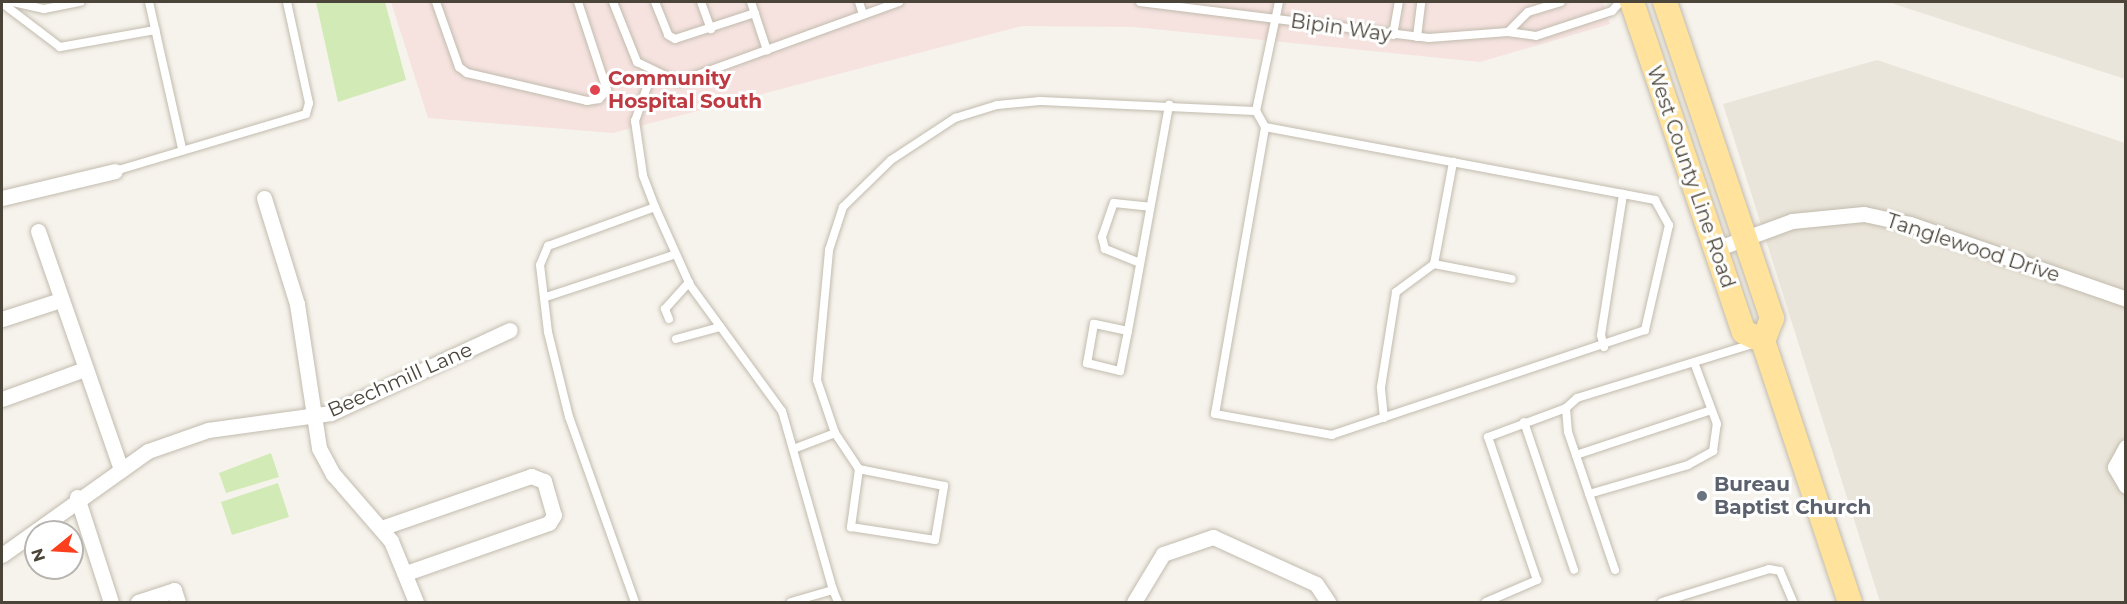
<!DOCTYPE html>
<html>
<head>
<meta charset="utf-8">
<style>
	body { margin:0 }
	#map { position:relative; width:2127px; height:604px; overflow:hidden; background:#f6f3ec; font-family:Montserrat,sans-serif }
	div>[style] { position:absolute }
	.residential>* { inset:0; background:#eae5da }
	.medical>* { inset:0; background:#f6e3e0 }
	.green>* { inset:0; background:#d2eab5 }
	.roads { filter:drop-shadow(0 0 2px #c2bbae) drop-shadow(0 0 2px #c2bbae) }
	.service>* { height:8px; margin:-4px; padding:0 4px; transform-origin:4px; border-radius:4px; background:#fff }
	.minor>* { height:15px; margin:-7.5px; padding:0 7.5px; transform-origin:7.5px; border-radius:7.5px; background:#fff }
	.primary>* { height:24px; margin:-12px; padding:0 12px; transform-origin:12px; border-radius:12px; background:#ffe39c }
	.dots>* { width:16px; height:16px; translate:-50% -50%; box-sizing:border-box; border:3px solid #fff; border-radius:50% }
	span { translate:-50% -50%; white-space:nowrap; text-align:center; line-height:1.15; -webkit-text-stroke:6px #fff; paint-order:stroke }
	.street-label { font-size:20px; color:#4b4439 }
	.health-label { font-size:20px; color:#be3a42; font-weight:700 }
	.left { translate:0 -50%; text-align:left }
	.worship-label { font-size:20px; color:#5b616d; font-weight:700 }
	.frame { position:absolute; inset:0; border:3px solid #4b4439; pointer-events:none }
	.north { position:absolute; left:24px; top:520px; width:60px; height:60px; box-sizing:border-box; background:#fff; border:2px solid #b7b4b0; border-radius:50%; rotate:252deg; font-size:16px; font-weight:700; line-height:24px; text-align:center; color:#4b4439 }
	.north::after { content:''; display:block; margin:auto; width:21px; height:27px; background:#fc3f1d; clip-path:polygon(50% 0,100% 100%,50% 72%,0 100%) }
</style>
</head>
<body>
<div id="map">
	<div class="residential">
		<div style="clip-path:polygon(1888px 2px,2125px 2px,2125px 79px)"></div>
		<div style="clip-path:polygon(1877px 60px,2125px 143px,2125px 602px,1880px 602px,1723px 104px)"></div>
	</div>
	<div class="medical">
		<div style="clip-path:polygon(391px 2px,1603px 2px,1610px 24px,1480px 62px,1134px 27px,1022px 26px,613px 133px,428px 118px)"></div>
	</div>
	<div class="green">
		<div style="clip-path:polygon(316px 2px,385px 2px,406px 80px,338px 102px)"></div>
		<div style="clip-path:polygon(271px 453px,279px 477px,226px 493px,219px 473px)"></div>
		<div style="clip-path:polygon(278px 483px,289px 517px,232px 535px,221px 502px)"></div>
	</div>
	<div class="roads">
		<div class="service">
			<div style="left:13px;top:2px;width:32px;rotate:13deg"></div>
			<div style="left:44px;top:9px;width:37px;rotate:-11deg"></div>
			<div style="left:149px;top:2px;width:151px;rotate:77.3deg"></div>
			<div style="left:436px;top:2px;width:69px;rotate:70.5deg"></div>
			<div style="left:459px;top:67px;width:10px;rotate:37deg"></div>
			<div style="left:467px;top:73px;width:123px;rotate:13.1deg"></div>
			<div style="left:587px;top:101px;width:12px;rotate:-9deg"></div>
			<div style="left:599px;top:99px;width:12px;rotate:-48deg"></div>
			<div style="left:607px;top:90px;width:93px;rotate:-108.2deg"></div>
			<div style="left:613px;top:2px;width:65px;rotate:68.2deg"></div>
			<div style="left:637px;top:62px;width:46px;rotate:26deg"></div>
			<div style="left:678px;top:82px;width:235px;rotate:-19.9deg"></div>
			<div style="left:655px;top:2px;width:35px;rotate:68deg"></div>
			<div style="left:668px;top:35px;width:8px;rotate:30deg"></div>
			<div style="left:675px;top:39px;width:84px;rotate:-18deg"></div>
			<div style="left:701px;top:2px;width:29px;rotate:70deg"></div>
			<div style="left:751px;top:2px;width:51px;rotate:71.6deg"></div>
			<div style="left:859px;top:2px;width:13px;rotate:72deg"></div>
			<div style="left:1140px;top:2px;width:291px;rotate:7.1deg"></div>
			<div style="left:1429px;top:38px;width:79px;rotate:-4.3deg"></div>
			<div style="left:1508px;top:32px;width:28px;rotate:8deg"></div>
			<div style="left:1536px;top:36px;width:80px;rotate:-18.2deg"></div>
			<div style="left:1612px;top:11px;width:12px;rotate:-48deg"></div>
			<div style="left:2px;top:3px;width:73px;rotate:37.2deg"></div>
			<div style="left:60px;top:47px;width:97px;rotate:-10.1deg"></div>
			<div style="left:1508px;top:32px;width:28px;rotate:-45deg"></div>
			<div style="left:1528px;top:12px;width:34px;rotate:-17deg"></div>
			<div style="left:1393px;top:35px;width:34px;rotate:-80deg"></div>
			<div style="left:1417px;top:37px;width:35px;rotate:-83deg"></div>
			<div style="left:1265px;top:127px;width:397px;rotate:10.6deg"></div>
			<div style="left:1655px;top:200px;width:29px;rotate:61deg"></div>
			<div style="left:1669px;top:225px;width:108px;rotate:102.9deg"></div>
			<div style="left:1645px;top:330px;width:330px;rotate:161.5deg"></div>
			<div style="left:1332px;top:435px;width:119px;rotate:-169.8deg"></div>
			<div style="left:1215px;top:414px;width:291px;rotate:-80.1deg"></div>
			<div style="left:1265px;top:127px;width:18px;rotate:-119deg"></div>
			<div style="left:1256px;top:111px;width:111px;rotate:-78.1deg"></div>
			<div style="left:115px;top:171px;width:199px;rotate:-16.6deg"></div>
			<div style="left:306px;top:114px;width:11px;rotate:-75deg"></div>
			<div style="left:309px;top:103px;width:103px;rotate:-102.3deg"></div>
			<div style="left:655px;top:207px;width:85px;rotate:65.8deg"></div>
			<div style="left:690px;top:285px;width:156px;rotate:53.9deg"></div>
			<div style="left:782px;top:411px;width:186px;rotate:74.1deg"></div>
			<div style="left:1140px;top:263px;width:38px;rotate:-158deg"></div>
			<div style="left:1105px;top:249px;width:12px;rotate:-104deg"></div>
			<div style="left:1102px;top:237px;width:36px;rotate:-71deg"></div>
			<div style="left:1114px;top:203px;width:36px;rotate:6deg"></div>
			<div style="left:1434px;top:264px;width:79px;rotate:10.9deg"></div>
			<div style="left:546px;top:297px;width:134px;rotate:-18.3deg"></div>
			<div style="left:669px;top:319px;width:11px;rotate:-112deg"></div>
			<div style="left:665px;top:309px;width:36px;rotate:-48deg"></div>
			<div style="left:1128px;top:331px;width:35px;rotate:-168deg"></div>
			<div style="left:1094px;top:324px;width:40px;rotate:100deg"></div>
			<div style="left:1087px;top:363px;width:34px;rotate:14deg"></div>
			<div style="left:1120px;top:371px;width:41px;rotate:-78.7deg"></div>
			<div style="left:1128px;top:331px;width:230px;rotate:-79.7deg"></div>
			<div style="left:676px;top:339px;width:46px;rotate:-15.3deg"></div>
			<div style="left:1604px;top:347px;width:12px;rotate:-104deg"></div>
			<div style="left:1601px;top:335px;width:143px;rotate:-81.1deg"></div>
			<div style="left:1384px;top:418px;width:31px;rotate:-96deg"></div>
			<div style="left:1381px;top:387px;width:96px;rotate:-81deg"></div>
			<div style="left:1396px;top:292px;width:47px;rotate:-36.4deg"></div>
			<div style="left:1434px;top:264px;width:104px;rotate:-79.4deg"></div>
			<div style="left:1524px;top:422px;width:156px;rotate:71.3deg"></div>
			<div style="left:796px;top:448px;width:42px;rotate:-21deg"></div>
			<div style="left:1576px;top:455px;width:142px;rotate:-18.4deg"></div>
			<div style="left:859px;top:469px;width:59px;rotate:97.9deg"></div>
			<div style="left:851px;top:527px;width:85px;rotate:8.8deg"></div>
			<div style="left:935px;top:540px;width:55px;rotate:-80.5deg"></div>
			<div style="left:944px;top:486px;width:87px;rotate:-168.7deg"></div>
			<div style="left:859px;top:469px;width:43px;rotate:-123.7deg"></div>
			<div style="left:835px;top:433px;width:56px;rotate:-108.8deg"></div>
			<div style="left:817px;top:380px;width:131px;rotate:-84.7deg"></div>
			<div style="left:829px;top:250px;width:45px;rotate:-72deg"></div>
			<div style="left:843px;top:207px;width:67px;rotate:-44.4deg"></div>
			<div style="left:891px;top:160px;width:77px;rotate:-33.3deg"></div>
			<div style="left:955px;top:118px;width:44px;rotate:-17.2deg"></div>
			<div style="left:997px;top:105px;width:43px;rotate:-5.3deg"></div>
			<div style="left:1040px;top:101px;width:216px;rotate:2.7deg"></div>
			<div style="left:1589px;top:494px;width:103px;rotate:-16.3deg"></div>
			<div style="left:1688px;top:465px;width:29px;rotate:-29deg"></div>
			<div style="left:1713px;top:451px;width:27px;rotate:-82deg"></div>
			<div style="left:1717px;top:424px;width:66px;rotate:-110.4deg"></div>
			<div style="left:1615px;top:570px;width:146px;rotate:-108.8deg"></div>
			<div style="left:1568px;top:432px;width:24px;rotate:-95deg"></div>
			<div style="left:1566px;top:408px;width:15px;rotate:-42deg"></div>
			<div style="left:1577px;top:398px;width:184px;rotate:-17.1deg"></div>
			<div style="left:635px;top:602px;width:196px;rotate:-109.6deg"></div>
			<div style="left:569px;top:417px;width:88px;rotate:-103.9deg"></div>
			<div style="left:548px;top:332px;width:67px;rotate:-96.8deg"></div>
			<div style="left:540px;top:265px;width:21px;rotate:-67deg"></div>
			<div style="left:548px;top:246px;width:114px;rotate:-20deg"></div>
			<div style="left:655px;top:207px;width:34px;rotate:-111deg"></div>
			<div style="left:643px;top:175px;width:55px;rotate:-98.4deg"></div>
			<div style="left:635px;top:121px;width:51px;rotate:-70.5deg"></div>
			<div style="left:791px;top:602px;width:44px;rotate:-15.9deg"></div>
			<div style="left:833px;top:590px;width:13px;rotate:67deg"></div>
			<div style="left:1486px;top:602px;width:56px;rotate:-23.3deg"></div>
			<div style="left:1537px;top:580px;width:151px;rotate:-108.9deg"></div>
			<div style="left:1488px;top:437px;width:83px;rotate:-20.4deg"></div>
			<div style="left:1662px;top:602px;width:112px;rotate:-17.1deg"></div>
			<div style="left:1769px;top:569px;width:11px;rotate:10deg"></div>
			<div style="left:1780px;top:571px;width:34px;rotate:67deg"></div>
		</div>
		<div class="minor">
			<div style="left:2px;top:198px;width:116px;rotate:-13.4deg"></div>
			<div style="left:264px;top:198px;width:111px;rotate:72.7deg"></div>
			<div style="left:297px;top:304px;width:146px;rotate:81.3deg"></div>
			<div style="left:319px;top:448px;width:30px;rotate:62deg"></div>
			<div style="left:333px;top:474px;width:89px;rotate:49.1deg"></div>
			<div style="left:391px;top:541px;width:66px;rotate:67.7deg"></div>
			<div style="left:38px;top:231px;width:249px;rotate:70.8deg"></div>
			<div style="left:1716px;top:249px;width:81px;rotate:-20.2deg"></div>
			<div style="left:1792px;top:221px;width:72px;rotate:-5.6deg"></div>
			<div style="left:1864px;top:214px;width:47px;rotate:12.3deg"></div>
			<div style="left:1910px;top:224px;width:229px;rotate:19.1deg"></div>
			<div style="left:2px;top:319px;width:61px;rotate:-18.1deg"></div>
			<div style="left:2px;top:399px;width:88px;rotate:-19.9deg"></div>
			<div style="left:2126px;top:447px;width:23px;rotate:119deg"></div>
			<div style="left:2115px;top:467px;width:22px;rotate:60deg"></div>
			<div style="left:77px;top:497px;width:110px;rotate:72.1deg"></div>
			<div style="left:381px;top:528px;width:159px;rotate:-19.1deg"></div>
			<div style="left:531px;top:476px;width:14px;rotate:21deg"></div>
			<div style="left:544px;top:481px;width:35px;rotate:74deg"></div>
			<div style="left:554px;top:515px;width:9px;rotate:122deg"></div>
			<div style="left:549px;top:523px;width:151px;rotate:160.7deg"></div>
			<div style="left:2px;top:555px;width:179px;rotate:-35.5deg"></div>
			<div style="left:148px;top:451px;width:64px;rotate:-19.3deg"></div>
			<div style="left:208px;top:430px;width:124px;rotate:-7.9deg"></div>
			<div style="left:331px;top:413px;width:197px;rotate:-24.9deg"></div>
			<div style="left:138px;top:602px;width:38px;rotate:-18deg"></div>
			<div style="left:174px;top:590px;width:13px;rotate:72deg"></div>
			<div style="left:1134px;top:602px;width:56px;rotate:-58.9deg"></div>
			<div style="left:1163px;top:554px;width:53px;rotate:-18.8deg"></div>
			<div style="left:1213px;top:537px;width:113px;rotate:24.5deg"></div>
			<div style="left:1316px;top:584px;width:22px;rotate:56deg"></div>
		</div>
		<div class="primary">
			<div style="left:1632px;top:2px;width:348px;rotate:71.3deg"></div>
			<div style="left:1744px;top:332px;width:21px;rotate:25deg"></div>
			<div style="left:1665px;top:2px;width:334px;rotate:71.3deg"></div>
			<div style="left:1772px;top:318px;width:25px;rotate:111deg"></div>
			<div style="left:1763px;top:341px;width:275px;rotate:71.6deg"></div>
		</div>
	</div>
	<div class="dots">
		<div style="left:595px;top:90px;background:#e0444e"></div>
		<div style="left:1702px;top:496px;background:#6b7280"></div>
	</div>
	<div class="street-label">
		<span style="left:1341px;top:28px;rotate:8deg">Bipin Way</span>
		<span style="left:1691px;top:177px;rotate:71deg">West County Line Road</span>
		<span style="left:1973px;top:248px;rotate:18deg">Tanglewood Drive</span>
		<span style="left:400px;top:380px;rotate:-24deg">Beechmill Lane</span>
	</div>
	<div class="health-label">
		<span class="left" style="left:608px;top:90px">Community<br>Hospital South</span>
	</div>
	<div class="worship-label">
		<span class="left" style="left:1714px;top:496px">Bureau<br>Baptist Church</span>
	</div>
	<div class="frame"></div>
	<div class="north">N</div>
</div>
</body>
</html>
